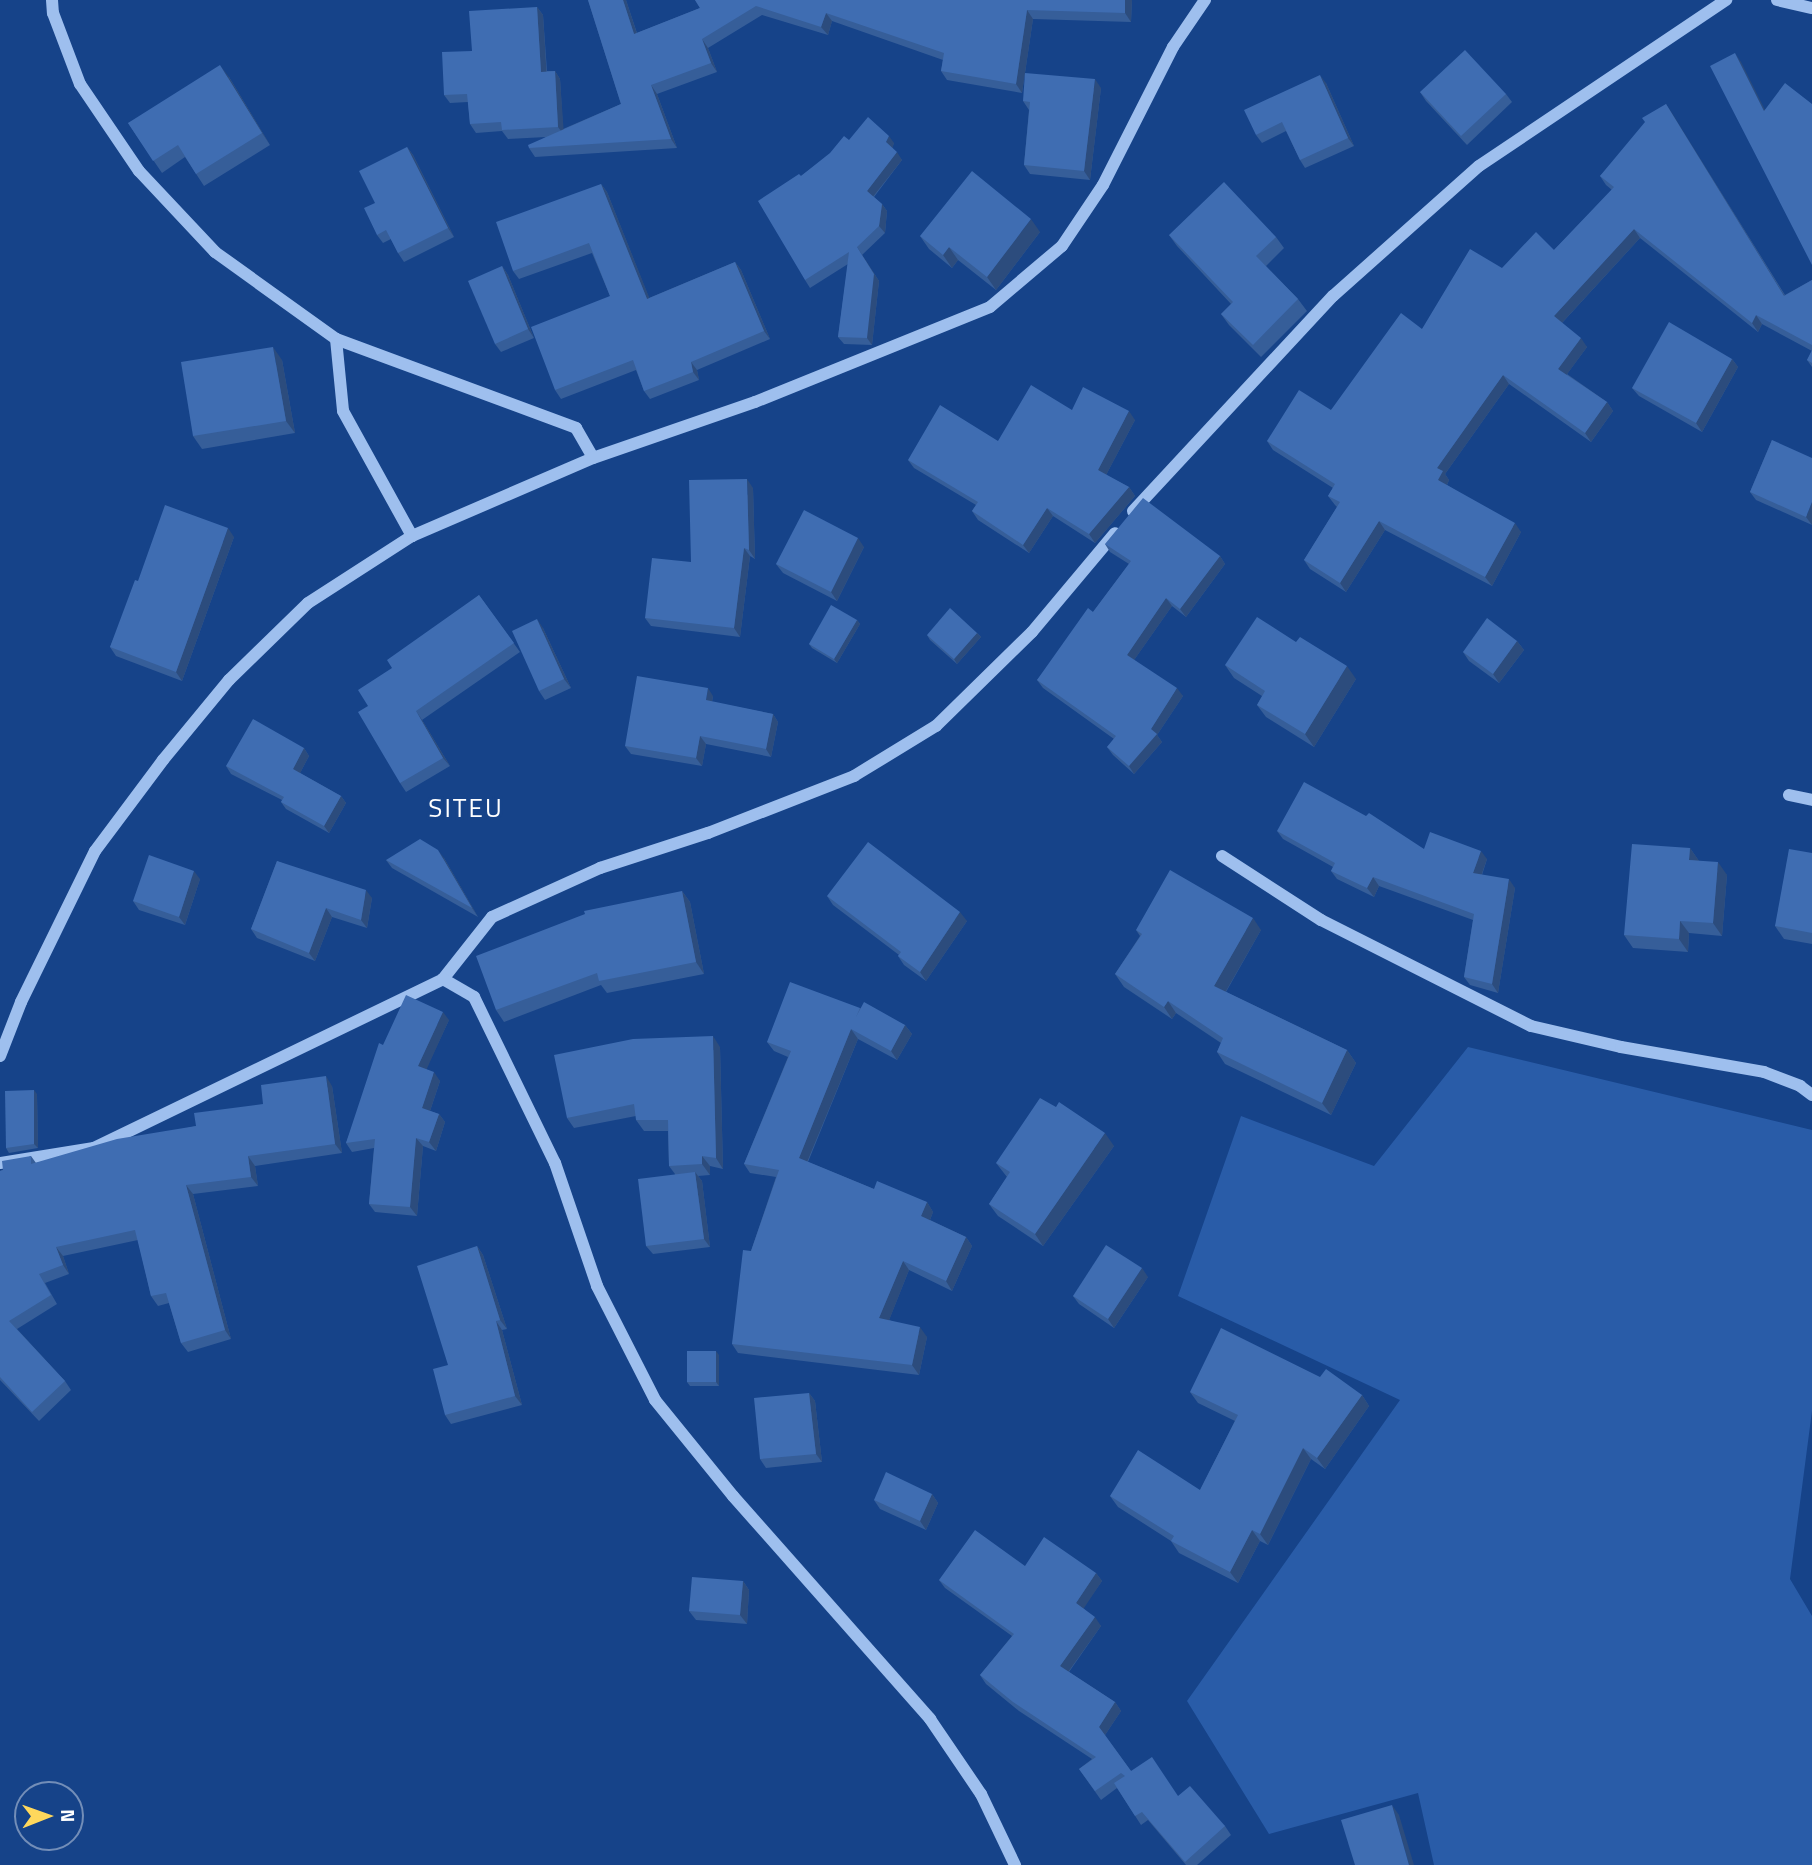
<!DOCTYPE html>
<html>
<head>
<meta charset="utf-8">
<style>
	body { margin:0 }
	#map { position:relative; width:1812px; height:1865px; overflow:hidden; background:#164389; font-family:"Titillium Web",sans-serif }
	div>[style] { position:absolute }
	.green>* { inset:0; background:#295ca8 }
	.minor>* { height:12px; margin:-6px; padding:0 6px; transform-origin:6px; border-radius:6px; background:#9ebfee }
	.wall>* { inset:0; background:#365e99 }
	.shaded-wall>* { inset:0; background:#2c4c7d }
	.building>* { inset:0; background:#3f6db2 }
	span { translate:-50% -50%; white-space:nowrap; text-align:center; line-height:1.15; -webkit-text-stroke:6px #164389; paint-order:stroke }
	.neighbourhood-label { font-size:26px; color:#fff; letter-spacing:2px }
	.north { position:absolute; left:14px; top:1781px; width:70px; height:70px; box-sizing:border-box; background:#164389; border:2px solid #738eb8; border-radius:50%; rotate:89deg; font-size:19px; font-weight:700; line-height:28px; text-align:center; color:#fff }
	.north::after { content:''; display:block; margin:auto; width:24px; height:32px; background:#ffd85c; clip-path:polygon(50% 0,100% 100%,50% 72%,0 100%) }
</style>
</head>
<body>
<div id="map">
	<div class="green">
		<div style="clip-path:polygon(1468px 1047px,1812px 1130px,1812px 1411px,1790px 1579px,1812px 1616px,1812px 1865px,1434px 1865px,1418px 1793px,1269px 1834px,1187px 1701px,1400px 1400px,1178px 1296px,1241px 1116px,1374px 1166px)"></div>
	</div>
	<div class="minor">
		<div style="left:52px;top:0;width:13px;rotate:86deg"></div>
		<div style="left:53px;top:13px;width:76px;rotate:69.2deg"></div>
		<div style="left:80px;top:84px;width:105px;rotate:55.9deg"></div>
		<div style="left:139px;top:171px;width:111px;rotate:46.8deg"></div>
		<div style="left:215px;top:252px;width:149px;rotate:35.7deg"></div>
		<div style="left:336px;top:339px;width:72px;rotate:84.4deg"></div>
		<div style="left:343px;top:411px;width:143px;rotate:61.1deg"></div>
		<div style="left:1777px;top:0;width:36px;rotate:13deg"></div>
		<div style="left:336px;top:339px;width:256px;rotate:20.3deg"></div>
		<div style="left:576px;top:428px;width:34px;rotate:60deg"></div>
		<div style="left:1133px;top:511px;width:294px;rotate:-47.1deg"></div>
		<div style="left:1333px;top:296px;width:195px;rotate:-41.7deg"></div>
		<div style="left:1479px;top:166px;width:298px;rotate:-33.9deg"></div>
		<div style="left:1789px;top:795px;width:24px;rotate:12deg"></div>
		<div style="left:1222px;top:856px;width:118px;rotate:32.9deg"></div>
		<div style="left:1321px;top:920px;width:235px;rotate:26.8deg"></div>
		<div style="left:1531px;top:1026px;width:92px;rotate:13.1deg"></div>
		<div style="left:1621px;top:1047px;width:145px;rotate:9.9deg"></div>
		<div style="left:1764px;top:1072px;width:39px;rotate:21deg"></div>
		<div style="left:1800px;top:1086px;width:15px;rotate:37deg"></div>
		<div style="left:443px;top:979px;width:79px;rotate:-51.7deg"></div>
		<div style="left:492px;top:917px;width:119px;rotate:-24.4deg"></div>
		<div style="left:600px;top:868px;width:114px;rotate:-18deg"></div>
		<div style="left:708px;top:833px;width:157px;rotate:-21.3deg"></div>
		<div style="left:854px;top:776px;width:96px;rotate:-31.4deg"></div>
		<div style="left:936px;top:726px;width:134px;rotate:-44.4deg"></div>
		<div style="left:1032px;top:632px;width:129px;rotate:-50deg"></div>
		<div style="left:0;top:1056px;width:58px;rotate:-68.7deg"></div>
		<div style="left:21px;top:1002px;width:168px;rotate:-63.9deg"></div>
		<div style="left:95px;top:851px;width:114px;rotate:-53.2deg"></div>
		<div style="left:163px;top:760px;width:104px;rotate:-50.5deg"></div>
		<div style="left:229px;top:680px;width:110px;rotate:-44.3deg"></div>
		<div style="left:308px;top:603px;width:124px;rotate:-32.8deg"></div>
		<div style="left:412px;top:536px;width:197px;rotate:-23.3deg"></div>
		<div style="left:593px;top:458px;width:171px;rotate:-19.1deg"></div>
		<div style="left:755px;top:402px;width:253px;rotate:-22deg"></div>
		<div style="left:990px;top:307px;width:94px;rotate:-40.3deg"></div>
		<div style="left:1062px;top:246px;width:73px;rotate:-56.1deg"></div>
		<div style="left:1103px;top:185px;width:155px;rotate:-63.1deg"></div>
		<div style="left:1173px;top:47px;width:57px;rotate:-55.8deg"></div>
		<div style="left:0;top:1163px;width:95px;rotate:-9.1deg"></div>
		<div style="left:94px;top:1148px;width:388px;rotate:-25.8deg"></div>
		<div style="left:443px;top:979px;width:36px;rotate:30deg"></div>
		<div style="left:474px;top:997px;width:185px;rotate:64deg"></div>
		<div style="left:555px;top:1163px;width:130px;rotate:71.1deg"></div>
		<div style="left:597px;top:1286px;width:128px;rotate:63deg"></div>
		<div style="left:655px;top:1400px;width:124px;rotate:50.9deg"></div>
		<div style="left:733px;top:1496px;width:298px;rotate:48.5deg"></div>
		<div style="left:930px;top:1719px;width:91px;rotate:55.8deg"></div>
		<div style="left:981px;top:1794px;width:79px;rotate:64.4deg"></div>
	</div>
	<div class="wall">
		<div style="clip-path:polygon(588px 0,626px 0,637px 33px,700px 8px,695px 0,1132px 0,1131px 22px,1033px 19px,1022px 93px,947px 80px,941px 71px,943px 60px,832px 21px,828px 35px,762px 15px,708px 48px,717px 72px,657px 94px,677px 148px,535px 157px,529px 148px,546px 137px,508px 139px,502px 131px,476px 133px,470px 124px,468px 102px,450px 103px,444px 95px,472px 51px,537px 7px,543px 15px,547px 71px,555px 71px,560px 79px,563px 129px,621px 104px)"></div>
		<div style="clip-path:polygon(229px 77px,270px 145px,204px 186px,185px 157px,162px 173px,128px 123px)"></div>
		<div style="clip-path:polygon(1326px 83px,1354px 146px,1305px 168px,1300px 160px,1286px 131px,1262px 143px,1256px 135px)"></div>
		<div style="clip-path:polygon(1101px 88px,1090px 180px,1030px 174px,1024px 165px,1029px 110px,1023px 101px)"></div>
		<div style="clip-path:polygon(1420px 92px,1506px 94px,1512px 102px,1467px 145px,1426px 101px)"></div>
		<div style="clip-path:polygon(1666px 104px,1785px 295px,1812px 280px,1812px 367px,1807px 360px,1812px 351px,1762px 324px,1758px 332px,1640px 238px,1562px 323px,1587px 347px,1567px 374px,1607px 402px,1613px 411px,1591px 442px,1509px 384px,1445px 474px,1449px 480px,1447px 485px,1521px 532px,1492px 586px,1385px 530px,1346px 592px,1310px 569px,1304px 560px,1337px 507px,1335px 505px,1328px 496px,1333px 488px,1273px 450px,1267px 441px,1331px 410px,1422px 329px,1502px 268px,1554px 250px,1612px 190px,1606px 185px,1600px 176px)"></div>
		<div style="clip-path:polygon(849px 140px,894px 143px,892px 148px,902px 160px,874px 197px,882px 204px,887px 211px,885px 233px,862px 255px,879px 281px,872px 345px,844px 344px,838px 337px,848px 264px,810px 288px,805px 280px,801px 176px)"></div>
		<div style="clip-path:polygon(407px 147px,413px 155px,454px 237px,404px 262px,398px 253px,391px 239px,383px 243px,377px 235px,375px 203px)"></div>
		<div style="clip-path:polygon(601px 184px,607px 192px,649px 298px,735px 262px,741px 270px,770px 339px,697px 370px,699px 380px,650px 399px,644px 391px,636px 370px,561px 399px,555px 390px,610px 296px,592px 253px,519px 279px,513px 271px)"></div>
		<div style="clip-path:polygon(1040px 232px,996px 290px,958px 260px,952px 268px,929px 249px,920px 236px)"></div>
		<div style="clip-path:polygon(1169px 235px,1276px 237px,1284px 248px,1266px 266px,1298px 299px,1307px 311px,1261px 357px,1229px 325px,1221px 314px,1231px 304px,1177px 246px)"></div>
		<div style="clip-path:polygon(502px 266px,508px 275px,534px 338px,501px 352px,495px 344px)"></div>
		<div style="clip-path:polygon(1732px 359px,1738px 367px,1702px 432px,1639px 396px,1632px 388px)"></div>
		<div style="clip-path:polygon(282px 360px,295px 433px,202px 449px,193px 436px)"></div>
		<div style="clip-path:polygon(1072px 410px,1135px 420px,1106px 475px,1129px 487px,1135px 496px,1095px 543px,1053px 516px,1029px 553px,978px 520px,972px 511px,976px 505px,914px 468px,908px 460px,998px 441px)"></div>
		<div style="clip-path:polygon(1772px 440px,1812px 525px,1756px 500px,1750px 492px)"></div>
		<div style="clip-path:polygon(753px 488px,755px 559px,750px 556px,740px 637px,651px 626px,645px 618px)"></div>
		<div style="clip-path:polygon(234px 537px,182px 681px,116px 656px,110px 647px,138px 581px)"></div>
		<div style="clip-path:polygon(1105px 544px,1220px 556px,1225px 564px,1186px 617px,1172px 606px,1134px 660px,1183px 696px,1157px 735px,1162px 742px,1134px 774px,1113px 755px,1107px 747px,1114px 739px,1043px 688px,1037px 680px,1093px 612px,1129px 564px,1110px 552px)"></div>
		<div style="clip-path:polygon(864px 547px,837px 601px,783px 573px,776px 564px)"></div>
		<div style="clip-path:polygon(479px 595px,520px 652px,422px 720px,450px 766px,406px 792px,400px 783px,392px 668px)"></div>
		<div style="clip-path:polygon(857px 620px,860px 624px,837px 663px,812px 648px,809px 644px)"></div>
		<div style="clip-path:polygon(543px 628px,571px 688px,545px 700px,539px 691px)"></div>
		<div style="clip-path:polygon(977px 633px,981px 637px,957px 664px,930px 640px,927px 635px)"></div>
		<div style="clip-path:polygon(1517px 641px,1524px 650px,1499px 683px,1469px 661px,1463px 652px)"></div>
		<div style="clip-path:polygon(1225px 665px,1356px 679px,1314px 747px,1266px 717px,1257px 705px,1262px 696px,1234px 678px)"></div>
		<div style="clip-path:polygon(713px 696px,712px 702px,773px 714px,778px 722px,771px 757px,706px 744px,702px 766px,631px 754px,625px 746px)"></div>
		<div style="clip-path:polygon(304px 748px,309px 756px,300px 773px,341px 796px,346px 803px,329px 833px,286px 809px,281px 802px,282px 800px,231px 774px,226px 766px)"></div>
		<div style="clip-path:polygon(1277px 831px,1424px 849px,1487px 859px,1482px 875px,1515px 888px,1498px 993px,1470px 985px,1464px 977px,1473px 920px,1379px 886px,1374px 897px,1337px 879px,1331px 871px,1333px 867px,1283px 839px)"></div>
		<div style="clip-path:polygon(1690px 848px,1699px 861px,1727px 875px,1722px 936px,1689px 933px,1688px 952px,1633px 948px,1624px 935px)"></div>
		<div style="clip-path:polygon(1812px 853px,1812px 944px,1784px 939px,1775px 926px)"></div>
		<div style="clip-path:polygon(444px 858px,478px 917px,392px 868px,386px 860px)"></div>
		<div style="clip-path:polygon(277px 861px,372px 898px,367px 928px,332px 917px,315px 961px,257px 938px,251px 929px)"></div>
		<div style="clip-path:polygon(200px 879px,185px 925px,139px 910px,133px 901px)"></div>
		<div style="clip-path:polygon(682px 891px,690px 902px,704px 974px,607px 993px,601px 985px,504px 1022px,496px 1010px)"></div>
		<div style="clip-path:polygon(827px 896px,967px 921px,926px 981px,904px 965px,898px 956px,899px 955px,833px 905px)"></div>
		<div style="clip-path:polygon(1136px 930px,1261px 930px,1226px 992px,1347px 1050px,1356px 1063px,1331px 1115px,1225px 1064px,1217px 1052px,1221px 1043px,1176px 1013px,1172px 1019px,1124px 987px,1115px 974px,1140px 936px)"></div>
		<div style="clip-path:polygon(860px 1008px,905px 1025px,912px 1034px,897px 1060px,858px 1039px,808px 1162px,874px 1189px,927px 1202px,933px 1212px,930px 1220px,966px 1237px,972px 1246px,952px 1291px,909px 1270px,889px 1320px,927px 1337px,919px 1375px,738px 1353px,732px 1344px,751px 1251px,776px 1177px,750px 1173px,744px 1164px,788px 1057px,774px 1051px,767px 1042px)"></div>
		<div style="clip-path:polygon(449px 1020px,426px 1069px,440px 1081px,430px 1111px,439px 1114px,445px 1122px,436px 1151px,423px 1146px,417px 1216px,375px 1212px,369px 1204px,374px 1148px,352px 1152px,346px 1143px,383px 1045px)"></div>
		<div style="clip-path:polygon(720px 1047px,723px 1169px,710px 1166px,710px 1175px,698px 1176px,702px 1181px,710px 1247px,653px 1254px,646px 1246px,675px 1174px,669px 1166px,668px 1131px,644px 1131px,636px 1120px,636px 1116px,574px 1128px,567px 1118px)"></div>
		<div style="clip-path:polygon(332px 1086px,342px 1153px,255px 1166px,258px 1186px,193px 1194px,231px 1339px,188px 1352px,181px 1343px,169px 1303px,158px 1306px,151px 1296px,138px 1240px,63px 1256px,69px 1274px,45px 1283px,57px 1304px,17px 1329px,65px 1381px,71px 1390px,39px 1421px,0 1380px,0 1171px,31px 1156px,36px 1163px,196px 1126px)"></div>
		<div style="clip-path:polygon(37px 1094px,38px 1148px,9px 1153px,6px 1148px)"></div>
		<div style="clip-path:polygon(1114px 1146px,1043px 1246px,998px 1216px,989px 1204px,1007px 1177px,996px 1163px)"></div>
		<div style="clip-path:polygon(477px 1246px,483px 1255px,507px 1329px,502px 1330px,522px 1405px,451px 1424px,445px 1415px)"></div>
		<div style="clip-path:polygon(1148px 1277px,1114px 1328px,1079px 1304px,1073px 1296px)"></div>
		<div style="clip-path:polygon(719px 1355px,719px 1386px,690px 1386px,687px 1382px)"></div>
		<div style="clip-path:polygon(1320px 1377px,1362px 1395px,1369px 1406px,1325px 1469px,1311px 1459px,1268px 1545px,1260px 1541px,1238px 1583px,1179px 1553px,1171px 1541px,1118px 1507px,1110px 1496px,1200px 1490px,1235px 1421px,1198px 1403px,1190px 1392px)"></div>
		<div style="clip-path:polygon(809px 1393px,815px 1401px,822px 1462px,766px 1468px,760px 1459px)"></div>
		<div style="clip-path:polygon(932px 1494px,938px 1503px,926px 1530px,880px 1509px,874px 1500px)"></div>
		<div style="clip-path:polygon(1025px 1566px,1096px 1573px,1102px 1581px,1083px 1608px,1101px 1626px,1069px 1672px,1115px 1702px,1121px 1711px,1105px 1735px,1131px 1771px,1178px 1796px,1225px 1826px,1231px 1835px,1197px 1865px,1186px 1865px,1148px 1820px,1141px 1825px,1117px 1788px,1101px 1800px,1079px 1769px,1092px 1759px,1019px 1711px,986px 1684px,980px 1675px,1012px 1636px,945px 1588px,939px 1580px)"></div>
		<div style="clip-path:polygon(743px 1581px,749px 1590px,747px 1624px,696px 1620px,689px 1611px)"></div>
	</div>
	<div class="shaded-wall">
		<div style="clip-path:polygon(623px 0,626px 0,640px 43px,634px 34px)"></div>
		<div style="clip-path:polygon(1125px 0,1132px 0,1131px 22px,1125px 13px)"></div>
		<div style="clip-path:polygon(537px 7px,543px 15px,547px 80px,541px 72px)"></div>
		<div style="clip-path:polygon(1027px 10px,1033px 19px,1022px 93px,1016px 84px)"></div>
		<div style="clip-path:polygon(826px 13px,832px 21px,828px 35px,821px 27px)"></div>
		<div style="clip-path:polygon(702px 39px,708px 48px,717px 72px,711px 63px)"></div>
		<div style="clip-path:polygon(1735px 53px,1741px 62px,1770px 120px,1764px 111px)"></div>
		<div style="clip-path:polygon(220px 65px,229px 77px,270px 145px,262px 133px)"></div>
		<div style="clip-path:polygon(555px 71px,560px 79px,564px 135px,558px 127px)"></div>
		<div style="clip-path:polygon(1320px 75px,1326px 83px,1354px 146px,1348px 138px)"></div>
		<div style="clip-path:polygon(1095px 79px,1101px 88px,1090px 180px,1084px 171px)"></div>
		<div style="clip-path:polygon(651px 85px,657px 94px,677px 148px,671px 139px)"></div>
		<div style="clip-path:polygon(1666px 104px,1672px 113px,1790px 305px,1784px 296px)"></div>
		<div style="clip-path:polygon(889px 136px,894px 143px,892px 150px,886px 142px)"></div>
		<div style="clip-path:polygon(407px 147px,413px 155px,454px 237px,448px 228px)"></div>
		<div style="clip-path:polygon(897px 152px,902px 160px,872px 198px,867px 191px)"></div>
		<div style="clip-path:polygon(601px 184px,607px 192px,653px 307px,647px 299px)"></div>
		<div style="clip-path:polygon(882px 204px,887px 211px,885px 233px,879px 226px)"></div>
		<div style="clip-path:polygon(1031px 219px,1040px 232px,996px 290px,987px 277px)"></div>
		<div style="clip-path:polygon(1634px 229px,1640px 238px,1560px 325px,1554px 316px)"></div>
		<div style="clip-path:polygon(857px 247px,879px 281px,872px 345px,867px 338px)"></div>
		<div style="clip-path:polygon(949px 247px,958px 260px,952px 268px,943px 255px)"></div>
		<div style="clip-path:polygon(735px 262px,741px 270px,770px 339px,764px 331px)"></div>
		<div style="clip-path:polygon(502px 266px,508px 275px,534px 338px,528px 329px)"></div>
		<div style="clip-path:polygon(1756px 315px,1762px 324px,1758px 332px,1752px 323px)"></div>
		<div style="clip-path:polygon(1581px 338px,1587px 347px,1565px 377px,1558px 369px)"></div>
		<div style="clip-path:polygon(273px 347px,282px 360px,295px 433px,286px 421px)"></div>
		<div style="clip-path:polygon(1732px 359px,1738px 367px,1702px 432px,1696px 423px)"></div>
		<div style="clip-path:polygon(691px 362px,697px 370px,699px 380px,693px 372px)"></div>
		<div style="clip-path:polygon(1503px 375px,1509px 384px,1445px 474px,1449px 480px,1445px 489px,1438px 480px,1437px 468px)"></div>
		<div style="clip-path:polygon(1607px 402px,1613px 411px,1591px 442px,1585px 433px)"></div>
		<div style="clip-path:polygon(1129px 411px,1135px 420px,1104px 479px,1098px 470px)"></div>
		<div style="clip-path:polygon(747px 479px,753px 488px,755px 559px,749px 550px)"></div>
		<div style="clip-path:polygon(1129px 487px,1135px 496px,1095px 543px,1089px 534px)"></div>
		<div style="clip-path:polygon(1812px 502px,1812px 525px,1806px 517px)"></div>
		<div style="clip-path:polygon(1047px 508px,1053px 516px,1029px 553px,1023px 545px)"></div>
		<div style="clip-path:polygon(1379px 521px,1385px 530px,1346px 592px,1340px 583px)"></div>
		<div style="clip-path:polygon(1515px 523px,1521px 532px,1492px 586px,1485px 577px)"></div>
		<div style="clip-path:polygon(228px 528px,234px 537px,182px 681px,176px 672px)"></div>
		<div style="clip-path:polygon(858px 538px,864px 547px,837px 601px,831px 592px)"></div>
		<div style="clip-path:polygon(744px 548px,750px 556px,740px 637px,734px 628px)"></div>
		<div style="clip-path:polygon(1220px 556px,1225px 564px,1186px 617px,1180px 609px)"></div>
		<div style="clip-path:polygon(1166px 598px,1172px 606px,1132px 663px,1127px 655px)"></div>
		<div style="clip-path:polygon(537px 619px,543px 628px,571px 688px,564px 679px)"></div>
		<div style="clip-path:polygon(857px 620px,860px 624px,837px 663px,834px 659px)"></div>
		<div style="clip-path:polygon(977px 633px,981px 637px,957px 664px,954px 659px)"></div>
		<div style="clip-path:polygon(1517px 641px,1524px 650px,1499px 683px,1493px 674px)"></div>
		<div style="clip-path:polygon(1347px 666px,1356px 679px,1314px 747px,1305px 734px)"></div>
		<div style="clip-path:polygon(708px 688px,713px 696px,711px 708px,706px 700px)"></div>
		<div style="clip-path:polygon(1177px 688px,1183px 696px,1157px 735px,1162px 742px,1134px 774px,1129px 766px,1151px 729px)"></div>
		<div style="clip-path:polygon(416px 711px,422px 720px,450px 766px,443px 758px)"></div>
		<div style="clip-path:polygon(773px 714px,778px 722px,771px 757px,766px 749px)"></div>
		<div style="clip-path:polygon(700px 736px,706px 744px,702px 766px,696px 758px)"></div>
		<div style="clip-path:polygon(304px 748px,309px 756px,298px 777px,293px 769px)"></div>
		<div style="clip-path:polygon(341px 796px,346px 803px,329px 833px,324px 826px)"></div>
		<div style="clip-path:polygon(1690px 848px,1699px 861px,1689px 860px)"></div>
		<div style="clip-path:polygon(438px 850px,444px 858px,478px 917px,472px 908px)"></div>
		<div style="clip-path:polygon(1481px 851px,1487px 859px,1479px 882px,1473px 873px)"></div>
		<div style="clip-path:polygon(1718px 862px,1727px 875px,1722px 936px,1713px 923px)"></div>
		<div style="clip-path:polygon(194px 871px,200px 879px,185px 925px,179px 917px)"></div>
		<div style="clip-path:polygon(1373px 877px,1379px 886px,1374px 897px,1367px 888px)"></div>
		<div style="clip-path:polygon(1509px 879px,1515px 888px,1498px 993px,1492px 984px)"></div>
		<div style="clip-path:polygon(366px 890px,372px 898px,367px 928px,361px 920px)"></div>
		<div style="clip-path:polygon(682px 891px,690px 902px,704px 974px,696px 962px)"></div>
		<div style="clip-path:polygon(326px 908px,332px 917px,315px 961px,309px 953px)"></div>
		<div style="clip-path:polygon(960px 912px,967px 921px,926px 981px,920px 972px)"></div>
		<div style="clip-path:polygon(1253px 918px,1261px 930px,1222px 998px,1214px 986px)"></div>
		<div style="clip-path:polygon(1680px 921px,1689px 933px,1688px 952px,1679px 939px)"></div>
		<div style="clip-path:polygon(1168px 1001px,1176px 1013px,1172px 1019px,1164px 1007px)"></div>
		<div style="clip-path:polygon(443px 1012px,449px 1020px,424px 1075px,418px 1066px)"></div>
		<div style="clip-path:polygon(905px 1025px,912px 1034px,897px 1060px,891px 1051px)"></div>
		<div style="clip-path:polygon(851px 1029px,858px 1039px,805px 1167px,799px 1158px)"></div>
		<div style="clip-path:polygon(713px 1036px,720px 1047px,723px 1169px,716px 1158px)"></div>
		<div style="clip-path:polygon(1347px 1050px,1356px 1063px,1331px 1115px,1322px 1103px)"></div>
		<div style="clip-path:polygon(434px 1072px,440px 1081px,428px 1117px,422px 1108px)"></div>
		<div style="clip-path:polygon(326px 1076px,332px 1086px,342px 1153px,335px 1144px)"></div>
		<div style="clip-path:polygon(34px 1090px,37px 1094px,38px 1148px,34px 1144px)"></div>
		<div style="clip-path:polygon(439px 1114px,445px 1122px,436px 1151px,429px 1142px)"></div>
		<div style="clip-path:polygon(1105px 1133px,1114px 1146px,1043px 1246px,1035px 1234px)"></div>
		<div style="clip-path:polygon(416px 1138px,423px 1146px,417px 1216px,410px 1207px)"></div>
		<div style="clip-path:polygon(248px 1156px,255px 1166px,258px 1186px,251px 1177px)"></div>
		<div style="clip-path:polygon(702px 1156px,710px 1166px,710px 1175px,702px 1164px)"></div>
		<div style="clip-path:polygon(695px 1172px,702px 1181px,710px 1247px,704px 1239px)"></div>
		<div style="clip-path:polygon(186px 1185px,193px 1194px,231px 1339px,225px 1330px)"></div>
		<div style="clip-path:polygon(927px 1202px,933px 1212px,928px 1225px,921px 1216px)"></div>
		<div style="clip-path:polygon(966px 1237px,972px 1246px,952px 1291px,946px 1281px)"></div>
		<div style="clip-path:polygon(477px 1246px,483px 1255px,507px 1329px,500px 1320px)"></div>
		<div style="clip-path:polygon(56px 1247px,63px 1256px,69px 1274px,63px 1265px)"></div>
		<div style="clip-path:polygon(903px 1261px,909px 1270px,886px 1328px,879px 1318px)"></div>
		<div style="clip-path:polygon(1142px 1268px,1148px 1277px,1114px 1328px,1108px 1319px)"></div>
		<div style="clip-path:polygon(496px 1321px,502px 1330px,522px 1405px,515px 1396px)"></div>
		<div style="clip-path:polygon(920px 1327px,927px 1337px,919px 1375px,912px 1365px)"></div>
		<div style="clip-path:polygon(716px 1351px,719px 1355px,719px 1386px,716px 1382px)"></div>
		<div style="clip-path:polygon(809px 1393px,815px 1401px,822px 1462px,816px 1454px)"></div>
		<div style="clip-path:polygon(1362px 1395px,1369px 1406px,1325px 1469px,1317px 1458px)"></div>
		<div style="clip-path:polygon(1303px 1448px,1311px 1459px,1268px 1545px,1260px 1534px)"></div>
		<div style="clip-path:polygon(932px 1494px,938px 1503px,926px 1530px,920px 1521px)"></div>
		<div style="clip-path:polygon(1252px 1530px,1260px 1541px,1238px 1583px,1230px 1572px)"></div>
		<div style="clip-path:polygon(1096px 1573px,1102px 1581px,1082px 1611px,1076px 1603px)"></div>
		<div style="clip-path:polygon(743px 1581px,749px 1590px,747px 1624px,740px 1615px)"></div>
		<div style="clip-path:polygon(1095px 1617px,1101px 1626px,1066px 1675px,1060px 1666px)"></div>
		<div style="clip-path:polygon(1115px 1702px,1121px 1711px,1105px 1735px,1099px 1727px)"></div>
		<div style="clip-path:polygon(1392px 1805px,1399px 1815px,1414px 1865px,1409px 1865px)"></div>
	</div>
	<div class="building">
		<div style="clip-path:polygon(588px 0,623px 0,634px 34px,700px 8px,695px 0,1125px 0,1125px 13px,1027px 10px,1016px 84px,941px 71px,944px 53px,826px 13px,821px 27px,756px 6px,702px 39px,711px 63px,651px 85px,671px 139px,529px 148px,528px 145px,621px 104px)"></div>
		<div style="clip-path:polygon(537px 7px,541px 72px,555px 71px,558px 127px,502px 130px,501px 122px,470px 124px,467px 94px,444px 95px,442px 52px,472px 51px,469px 11px)"></div>
		<div style="clip-path:polygon(1465px 50px,1506px 94px,1461px 136px,1420px 92px)"></div>
		<div style="clip-path:polygon(1735px 53px,1764px 111px,1785px 83px,1812px 104px,1812px 265px,1710px 66px)"></div>
		<div style="clip-path:polygon(220px 65px,262px 133px,196px 174px,178px 145px,153px 161px,128px 123px)"></div>
		<div style="clip-path:polygon(1025px 73px,1095px 79px,1084px 171px,1024px 165px,1030px 102px,1023px 101px)"></div>
		<div style="clip-path:polygon(1320px 75px,1348px 138px,1300px 160px,1282px 122px,1256px 135px,1244px 110px)"></div>
		<div style="clip-path:polygon(1666px 104px,1784px 296px,1812px 280px,1812px 345px,1756px 315px,1752px 323px,1634px 229px,1554px 316px,1581px 338px,1558px 369px,1607px 402px,1585px 433px,1503px 375px,1437px 468px,1443px 471px,1438px 480px,1515px 523px,1485px 577px,1379px 521px,1340px 583px,1304px 560px,1340px 502px,1328px 496px,1335px 484px,1267px 441px,1299px 390px,1331px 410px,1401px 313px,1422px 329px,1470px 249px,1502px 268px,1536px 232px,1554px 250px,1614px 187px,1600px 176px,1645px 122px,1642px 118px)"></div>
		<div style="clip-path:polygon(868px 117px,889px 136px,886px 142px,897px 152px,867px 191px,882px 204px,879px 226px,857px 247px,874px 274px,867px 338px,838px 337px,849px 252px,805px 280px,758px 201px,799px 174px,801px 176px,830px 153px,844px 136px,849px 140px)"></div>
		<div style="clip-path:polygon(407px 147px,448px 228px,398px 253px,386px 230px,377px 235px,364px 208px,375px 203px,359px 171px)"></div>
		<div style="clip-path:polygon(972px 171px,1031px 219px,987px 277px,949px 247px,943px 255px,920px 236px)"></div>
		<div style="clip-path:polygon(1224px 182px,1276px 237px,1256px 256px,1298px 299px,1253px 345px,1221px 314px,1233px 302px,1169px 235px)"></div>
		<div style="clip-path:polygon(601px 184px,647px 299px,735px 262px,764px 331px,691px 362px,693px 372px,644px 391px,633px 360px,555px 390px,531px 327px,610px 296px,589px 243px,513px 271px,496px 222px)"></div>
		<div style="clip-path:polygon(502px 266px,528px 329px,495px 344px,468px 281px)"></div>
		<div style="clip-path:polygon(1669px 322px,1732px 359px,1696px 423px,1632px 388px)"></div>
		<div style="clip-path:polygon(273px 347px,286px 421px,193px 436px,181px 362px)"></div>
		<div style="clip-path:polygon(1812px 350px,1812px 363px,1807px 360px)"></div>
		<div style="clip-path:polygon(1031px 385px,1072px 410px,1083px 387px,1129px 411px,1098px 470px,1129px 487px,1089px 534px,1047px 508px,1023px 545px,972px 511px,978px 502px,908px 460px,940px 405px,998px 441px)"></div>
		<div style="clip-path:polygon(1772px 440px,1812px 458px,1812px 502px,1806px 517px,1750px 492px)"></div>
		<div style="clip-path:polygon(747px 479px,749px 550px,744px 548px,734px 628px,645px 618px,652px 558px,691px 562px,689px 480px)"></div>
		<div style="clip-path:polygon(1143px 498px,1220px 556px,1180px 609px,1166px 598px,1127px 655px,1177px 688px,1151px 729px,1157px 734px,1129px 766px,1107px 747px,1116px 736px,1037px 680px,1088px 608px,1093px 612px,1131px 561px,1105px 544px)"></div>
		<div style="clip-path:polygon(165px 505px,228px 528px,176px 672px,110px 647px,135px 580px,138px 581px)"></div>
		<div style="clip-path:polygon(804px 510px,858px 538px,831px 592px,776px 564px)"></div>
		<div style="clip-path:polygon(479px 595px,514px 643px,416px 711px,443px 758px,400px 783px,358px 712px,368px 706px,358px 690px,392px 668px,387px 660px)"></div>
		<div style="clip-path:polygon(831px 605px,857px 620px,834px 659px,809px 644px)"></div>
		<div style="clip-path:polygon(950px 608px,977px 633px,954px 659px,927px 635px)"></div>
		<div style="clip-path:polygon(1257px 617px,1296px 642px,1300px 637px,1347px 666px,1305px 734px,1257px 705px,1265px 691px,1225px 665px)"></div>
		<div style="clip-path:polygon(1487px 618px,1517px 641px,1493px 674px,1463px 652px)"></div>
		<div style="clip-path:polygon(537px 619px,564px 679px,539px 691px,512px 631px)"></div>
		<div style="clip-path:polygon(637px 676px,708px 688px,706px 700px,773px 714px,766px 749px,700px 736px,696px 758px,625px 746px)"></div>
		<div style="clip-path:polygon(253px 719px,304px 748px,293px 769px,341px 796px,324px 826px,281px 802px,284px 797px,226px 766px)"></div>
		<div style="clip-path:polygon(1304px 782px,1366px 816px,1369px 813px,1424px 849px,1430px 832px,1481px 851px,1473px 873px,1509px 879px,1492px 984px,1464px 977px,1474px 914px,1373px 877px,1367px 888px,1331px 871px,1335px 863px,1277px 831px)"></div>
		<div style="clip-path:polygon(420px 839px,438px 850px,472px 908px,386px 860px)"></div>
		<div style="clip-path:polygon(868px 842px,960px 912px,920px 972px,898px 956px,901px 952px,827px 896px)"></div>
		<div style="clip-path:polygon(1632px 844px,1690px 848px,1689px 860px,1718px 862px,1713px 923px,1680px 921px,1679px 939px,1624px 935px)"></div>
		<div style="clip-path:polygon(1789px 849px,1812px 853px,1812px 933px,1775px 926px)"></div>
		<div style="clip-path:polygon(149px 855px,194px 871px,179px 917px,133px 901px)"></div>
		<div style="clip-path:polygon(277px 861px,366px 890px,361px 920px,326px 908px,309px 953px,251px 929px)"></div>
		<div style="clip-path:polygon(1170px 870px,1253px 918px,1214px 986px,1347px 1050px,1322px 1103px,1217px 1052px,1223px 1038px,1168px 1001px,1164px 1007px,1115px 974px,1142px 934px,1136px 930px)"></div>
		<div style="clip-path:polygon(682px 891px,696px 962px,599px 981px,597px 973px,496px 1010px,476px 956px,585px 914px,584px 911px)"></div>
		<div style="clip-path:polygon(790px 982px,860px 1008px,856px 1017px,864px 1002px,905px 1025px,891px 1051px,851px 1029px,799px 1158px,874px 1189px,877px 1181px,927px 1202px,921px 1216px,966px 1237px,946px 1281px,903px 1261px,879px 1318px,920px 1327px,912px 1365px,732px 1344px,743px 1250px,751px 1251px,779px 1170px,744px 1164px,791px 1051px,767px 1042px)"></div>
		<div style="clip-path:polygon(406px 995px,443px 1012px,418px 1066px,434px 1072px,422px 1108px,439px 1114px,429px 1142px,416px 1138px,410px 1207px,369px 1204px,375px 1139px,346px 1143px,379px 1043px,383px 1045px)"></div>
		<div style="clip-path:polygon(713px 1036px,716px 1158px,702px 1156px,702px 1164px,669px 1166px,668px 1120px,636px 1120px,634px 1104px,567px 1118px,554px 1055px,633px 1039px)"></div>
		<div style="clip-path:polygon(326px 1076px,335px 1144px,248px 1156px,251px 1177px,186px 1185px,225px 1330px,181px 1343px,166px 1293px,151px 1296px,135px 1230px,56px 1247px,63px 1265px,39px 1274px,51px 1295px,9px 1321px,65px 1381px,32px 1412px,0 1377px,0 1171px,3px 1170px,2px 1161px,31px 1156px,31px 1164px,117px 1139px,196px 1126px,194px 1113px,263px 1104px,261px 1085px)"></div>
		<div style="clip-path:polygon(34px 1090px,34px 1144px,6px 1148px,5px 1091px)"></div>
		<div style="clip-path:polygon(1040px 1098px,1056px 1107px,1059px 1102px,1105px 1133px,1035px 1234px,989px 1204px,1010px 1172px,996px 1163px)"></div>
		<div style="clip-path:polygon(695px 1172px,704px 1239px,646px 1246px,638px 1179px)"></div>
		<div style="clip-path:polygon(1106px 1245px,1142px 1268px,1108px 1319px,1073px 1296px)"></div>
		<div style="clip-path:polygon(477px 1246px,500px 1320px,496px 1321px,515px 1396px,445px 1415px,433px 1369px,448px 1365px,417px 1266px)"></div>
		<div style="clip-path:polygon(1221px 1328px,1320px 1377px,1326px 1369px,1362px 1395px,1317px 1458px,1303px 1448px,1260px 1534px,1252px 1530px,1230px 1572px,1171px 1541px,1174px 1536px,1110px 1496px,1138px 1450px,1200px 1490px,1238px 1415px,1190px 1392px)"></div>
		<div style="clip-path:polygon(687px 1351px,716px 1351px,716px 1382px,687px 1382px)"></div>
		<div style="clip-path:polygon(809px 1393px,816px 1454px,760px 1459px,754px 1398px)"></div>
		<div style="clip-path:polygon(886px 1472px,932px 1494px,920px 1521px,874px 1500px)"></div>
		<div style="clip-path:polygon(975px 1530px,1025px 1566px,1044px 1537px,1096px 1573px,1076px 1603px,1095px 1617px,1060px 1666px,1115px 1702px,1099px 1727px,1131px 1771px,1152px 1757px,1178px 1796px,1190px 1786px,1225px 1826px,1185px 1862px,1142px 1812px,1135px 1816px,1114px 1783px,1125px 1776px,1121px 1773px,1095px 1791px,1079px 1769px,1096px 1757px,1013px 1702px,980px 1675px,1014px 1634px,939px 1580px)"></div>
		<div style="clip-path:polygon(692px 1577px,743px 1581px,740px 1615px,689px 1611px)"></div>
		<div style="clip-path:polygon(1392px 1805px,1409px 1865px,1355px 1865px,1341px 1820px)"></div>
	</div>
	<div class="neighbourhood-label">
		<span style="left:466px;top:808px">SITEU</span>
	</div>
	<div class="north">N</div>
</div>
</body>
</html>
